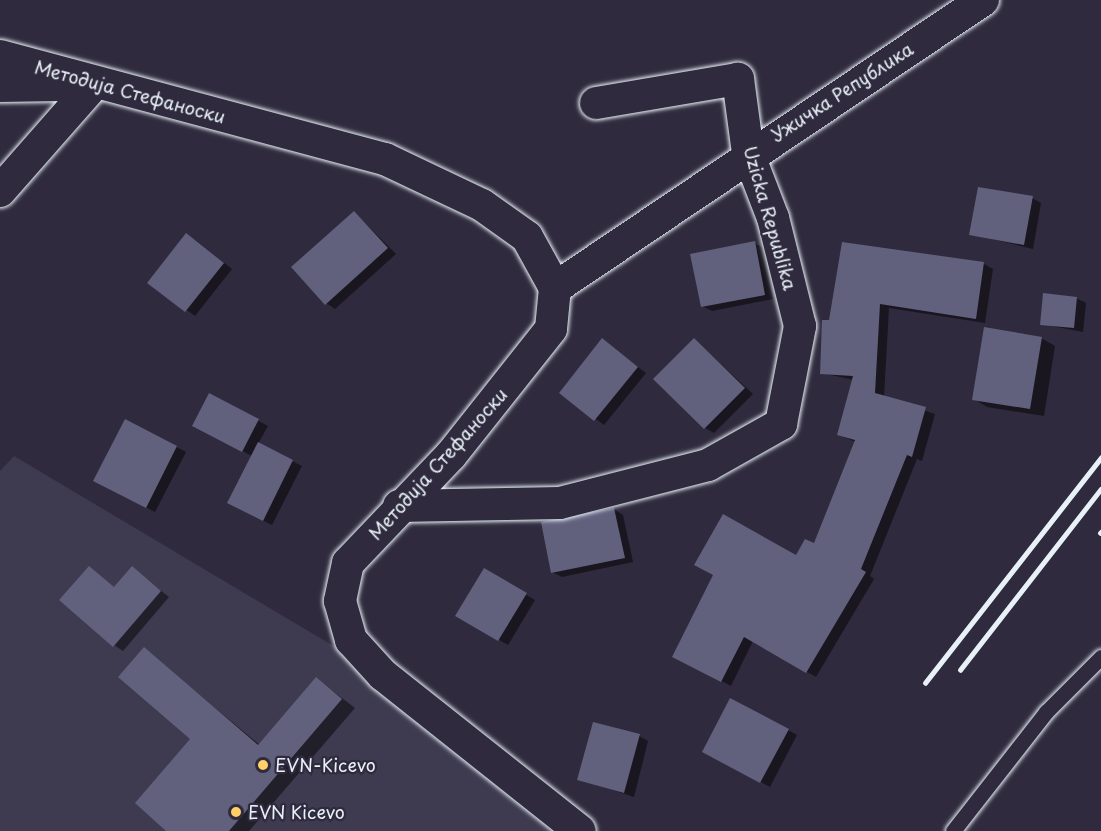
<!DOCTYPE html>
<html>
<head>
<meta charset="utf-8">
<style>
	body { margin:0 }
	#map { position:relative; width:1101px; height:831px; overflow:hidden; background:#2f2a3d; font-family:"Playpen Sans",sans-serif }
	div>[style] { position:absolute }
	.built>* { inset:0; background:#3e3a50 }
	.shadow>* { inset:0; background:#0007 }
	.building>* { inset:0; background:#61617e }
	.roads { filter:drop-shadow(0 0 2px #e8f1f8) drop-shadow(0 0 2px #e8f1f8) }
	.lane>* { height:15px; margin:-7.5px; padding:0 7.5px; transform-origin:7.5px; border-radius:7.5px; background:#2f2a3d }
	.street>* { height:32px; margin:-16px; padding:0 16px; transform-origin:16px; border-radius:16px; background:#2f2a3d }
	.rail>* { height:4.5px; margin:-2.25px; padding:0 2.25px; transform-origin:2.25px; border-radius:2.25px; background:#e8f1f8 }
	.dots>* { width:16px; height:16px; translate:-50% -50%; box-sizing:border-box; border:3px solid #2f2a3d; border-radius:50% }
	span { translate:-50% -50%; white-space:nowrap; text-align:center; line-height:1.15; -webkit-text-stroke:4.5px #2f2a3d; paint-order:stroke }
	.street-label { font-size:18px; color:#e8f1f8 }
	.poi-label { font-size:18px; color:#e8f1f8 }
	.left { translate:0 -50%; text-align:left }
</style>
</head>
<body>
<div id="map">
	<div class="built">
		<div style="clip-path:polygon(14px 456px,347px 654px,575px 831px,0 831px,0 471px)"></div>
	</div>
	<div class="shadow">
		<div style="clip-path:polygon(1032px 198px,1041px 203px,1033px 249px,971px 234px)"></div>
		<div style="clip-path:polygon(355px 213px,396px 254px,335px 309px,326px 303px)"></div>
		<div style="clip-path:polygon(195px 240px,232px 269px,195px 316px,149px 282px)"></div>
		<div style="clip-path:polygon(754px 243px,764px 248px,773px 299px,712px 311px,702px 306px)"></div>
		<div style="clip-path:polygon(843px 243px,984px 264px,993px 269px,985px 323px,889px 308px,884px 397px,935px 414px,922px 461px,917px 459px,870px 576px,874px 579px,816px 677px,753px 641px,731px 686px,683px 661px,815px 545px,856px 442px,839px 435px,854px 380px,822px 373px)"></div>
		<div style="clip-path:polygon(1076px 298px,1086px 303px,1083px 332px,1041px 324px)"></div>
		<div style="clip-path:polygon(1041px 338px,1055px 346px,1044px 416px,987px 407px,974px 399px)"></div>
		<div style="clip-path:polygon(602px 340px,646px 373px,604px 425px,561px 393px)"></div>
		<div style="clip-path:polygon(695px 340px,753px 394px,714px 433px,705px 428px)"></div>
		<div style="clip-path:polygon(210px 395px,268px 426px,258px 444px,302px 466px,272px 525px,238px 508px,252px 456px,203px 430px)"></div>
		<div style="clip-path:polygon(126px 421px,186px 452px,155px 512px,104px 486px)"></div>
		<div style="clip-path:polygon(614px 509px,623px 515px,633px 562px,562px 577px,552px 572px)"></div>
		<div style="clip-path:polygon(89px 568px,115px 588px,132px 568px,169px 597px,123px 651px,114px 645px)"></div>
		<div style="clip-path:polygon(485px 570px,535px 600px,508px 645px,457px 615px)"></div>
		<div style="clip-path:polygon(144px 649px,260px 745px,317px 679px,355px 708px,249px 831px,169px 831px,192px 739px)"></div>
		<div style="clip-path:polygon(788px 730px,797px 735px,770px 787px,713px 757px)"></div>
		<div style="clip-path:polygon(639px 736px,648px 741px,634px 797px,579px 779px)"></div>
	</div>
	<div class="building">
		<div style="clip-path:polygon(978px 187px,1033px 196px,1024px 245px,969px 235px)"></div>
		<div style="clip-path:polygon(354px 211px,388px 248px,325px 305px,291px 267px)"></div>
		<div style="clip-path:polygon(186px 233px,224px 263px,185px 312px,147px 283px)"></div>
		<div style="clip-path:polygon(755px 241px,765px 295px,701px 307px,690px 254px)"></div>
		<div style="clip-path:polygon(842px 242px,984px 262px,976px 319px,880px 304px,875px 393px,926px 407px,912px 457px,907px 455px,861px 569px,866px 572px,806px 673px,744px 637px,721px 682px,672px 657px,713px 575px,694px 565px,723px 514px,796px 555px,805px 539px,814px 543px,855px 440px,837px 435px,853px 376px,820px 374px,822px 320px,829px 320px)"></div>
		<div style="clip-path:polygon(1043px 293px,1077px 297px,1074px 328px,1040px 325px)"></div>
		<div style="clip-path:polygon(984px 327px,1042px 337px,1030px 409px,972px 400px)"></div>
		<div style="clip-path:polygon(602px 338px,638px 367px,594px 421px,559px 393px)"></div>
		<div style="clip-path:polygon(694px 338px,745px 388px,704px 429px,653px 379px)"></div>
		<div style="clip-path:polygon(209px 393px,259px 419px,242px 452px,192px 426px)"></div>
		<div style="clip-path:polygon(125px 419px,177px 446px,146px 508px,93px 481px)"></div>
		<div style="clip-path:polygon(258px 442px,293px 460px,263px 521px,227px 503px)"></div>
		<div style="clip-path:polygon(614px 508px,625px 558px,551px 573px,541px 522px)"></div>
		<div style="clip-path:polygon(89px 566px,114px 587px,132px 566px,161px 591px,113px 647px,59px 600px)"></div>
		<div style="clip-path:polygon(484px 568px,527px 593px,498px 641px,455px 616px)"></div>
		<div style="clip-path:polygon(144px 647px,258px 745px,316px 677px,342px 699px,229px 831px,166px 831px,135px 803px,190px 739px,118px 677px)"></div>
		<div style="clip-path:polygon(730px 698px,789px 729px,760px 783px,702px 752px)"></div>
		<div style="clip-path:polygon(593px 722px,640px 734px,624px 793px,577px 780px)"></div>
	</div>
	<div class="roads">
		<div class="lane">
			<div style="left:953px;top:831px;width:151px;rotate:-52deg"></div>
			<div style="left:1046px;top:712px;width:78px;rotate:-45deg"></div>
		</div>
		<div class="street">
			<div style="left:0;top:56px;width:399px;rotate:15deg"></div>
			<div style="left:385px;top:159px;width:107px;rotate:25.4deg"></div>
			<div style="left:482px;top:205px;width:55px;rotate:35.4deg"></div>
			<div style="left:527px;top:237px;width:58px;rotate:61.2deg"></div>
			<div style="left:555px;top:288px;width:41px;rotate:95.6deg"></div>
			<div style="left:551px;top:329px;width:161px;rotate:128.4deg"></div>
			<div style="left:451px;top:455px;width:149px;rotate:133.6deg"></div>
			<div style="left:348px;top:563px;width:39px;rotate:102deg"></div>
			<div style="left:340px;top:601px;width:41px;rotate:74.2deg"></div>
			<div style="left:351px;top:640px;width:47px;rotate:47.6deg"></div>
			<div style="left:383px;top:675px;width:251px;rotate:38.4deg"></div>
			<div style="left:0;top:86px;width:62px;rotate:-0.9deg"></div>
			<div style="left:0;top:191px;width:141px;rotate:-48.7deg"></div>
			<div style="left:555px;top:288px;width:516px;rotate:-33.94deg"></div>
			<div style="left:399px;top:506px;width:161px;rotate:-1.1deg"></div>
			<div style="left:560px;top:503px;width:153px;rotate:-14.4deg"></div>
			<div style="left:708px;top:465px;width:84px;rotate:-29.3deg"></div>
			<div style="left:781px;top:424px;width:100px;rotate:-79deg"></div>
			<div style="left:800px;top:326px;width:111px;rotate:-104deg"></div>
			<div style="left:773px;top:218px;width:70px;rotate:-111deg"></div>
			<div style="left:748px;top:153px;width:75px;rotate:-97.7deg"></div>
			<div style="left:738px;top:79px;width:144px;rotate:170.4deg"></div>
		</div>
	</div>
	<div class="rail">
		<div style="left:1100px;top:533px;width:1px;rotate:-45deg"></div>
		<div style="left:960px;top:670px;width:229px;rotate:-52.1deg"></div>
		<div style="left:925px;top:683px;width:286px;rotate:-52deg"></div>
	</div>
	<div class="dots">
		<div style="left:263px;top:765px;background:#ffd166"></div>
		<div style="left:236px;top:812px;background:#ffd166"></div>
	</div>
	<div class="street-label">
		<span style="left:130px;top:92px;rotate:15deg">Методија Стефаноски</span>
		<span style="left:842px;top:92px;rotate:-33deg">Ужичка Република</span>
		<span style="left:770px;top:218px;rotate:74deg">Uzicka Republika</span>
		<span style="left:438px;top:464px;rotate:-48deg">Методија Стефаноски</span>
	</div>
	<div class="poi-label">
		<span class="left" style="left:275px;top:765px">EVN-Kicevo</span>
		<span class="left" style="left:248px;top:812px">EVN Kicevo</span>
	</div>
</div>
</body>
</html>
